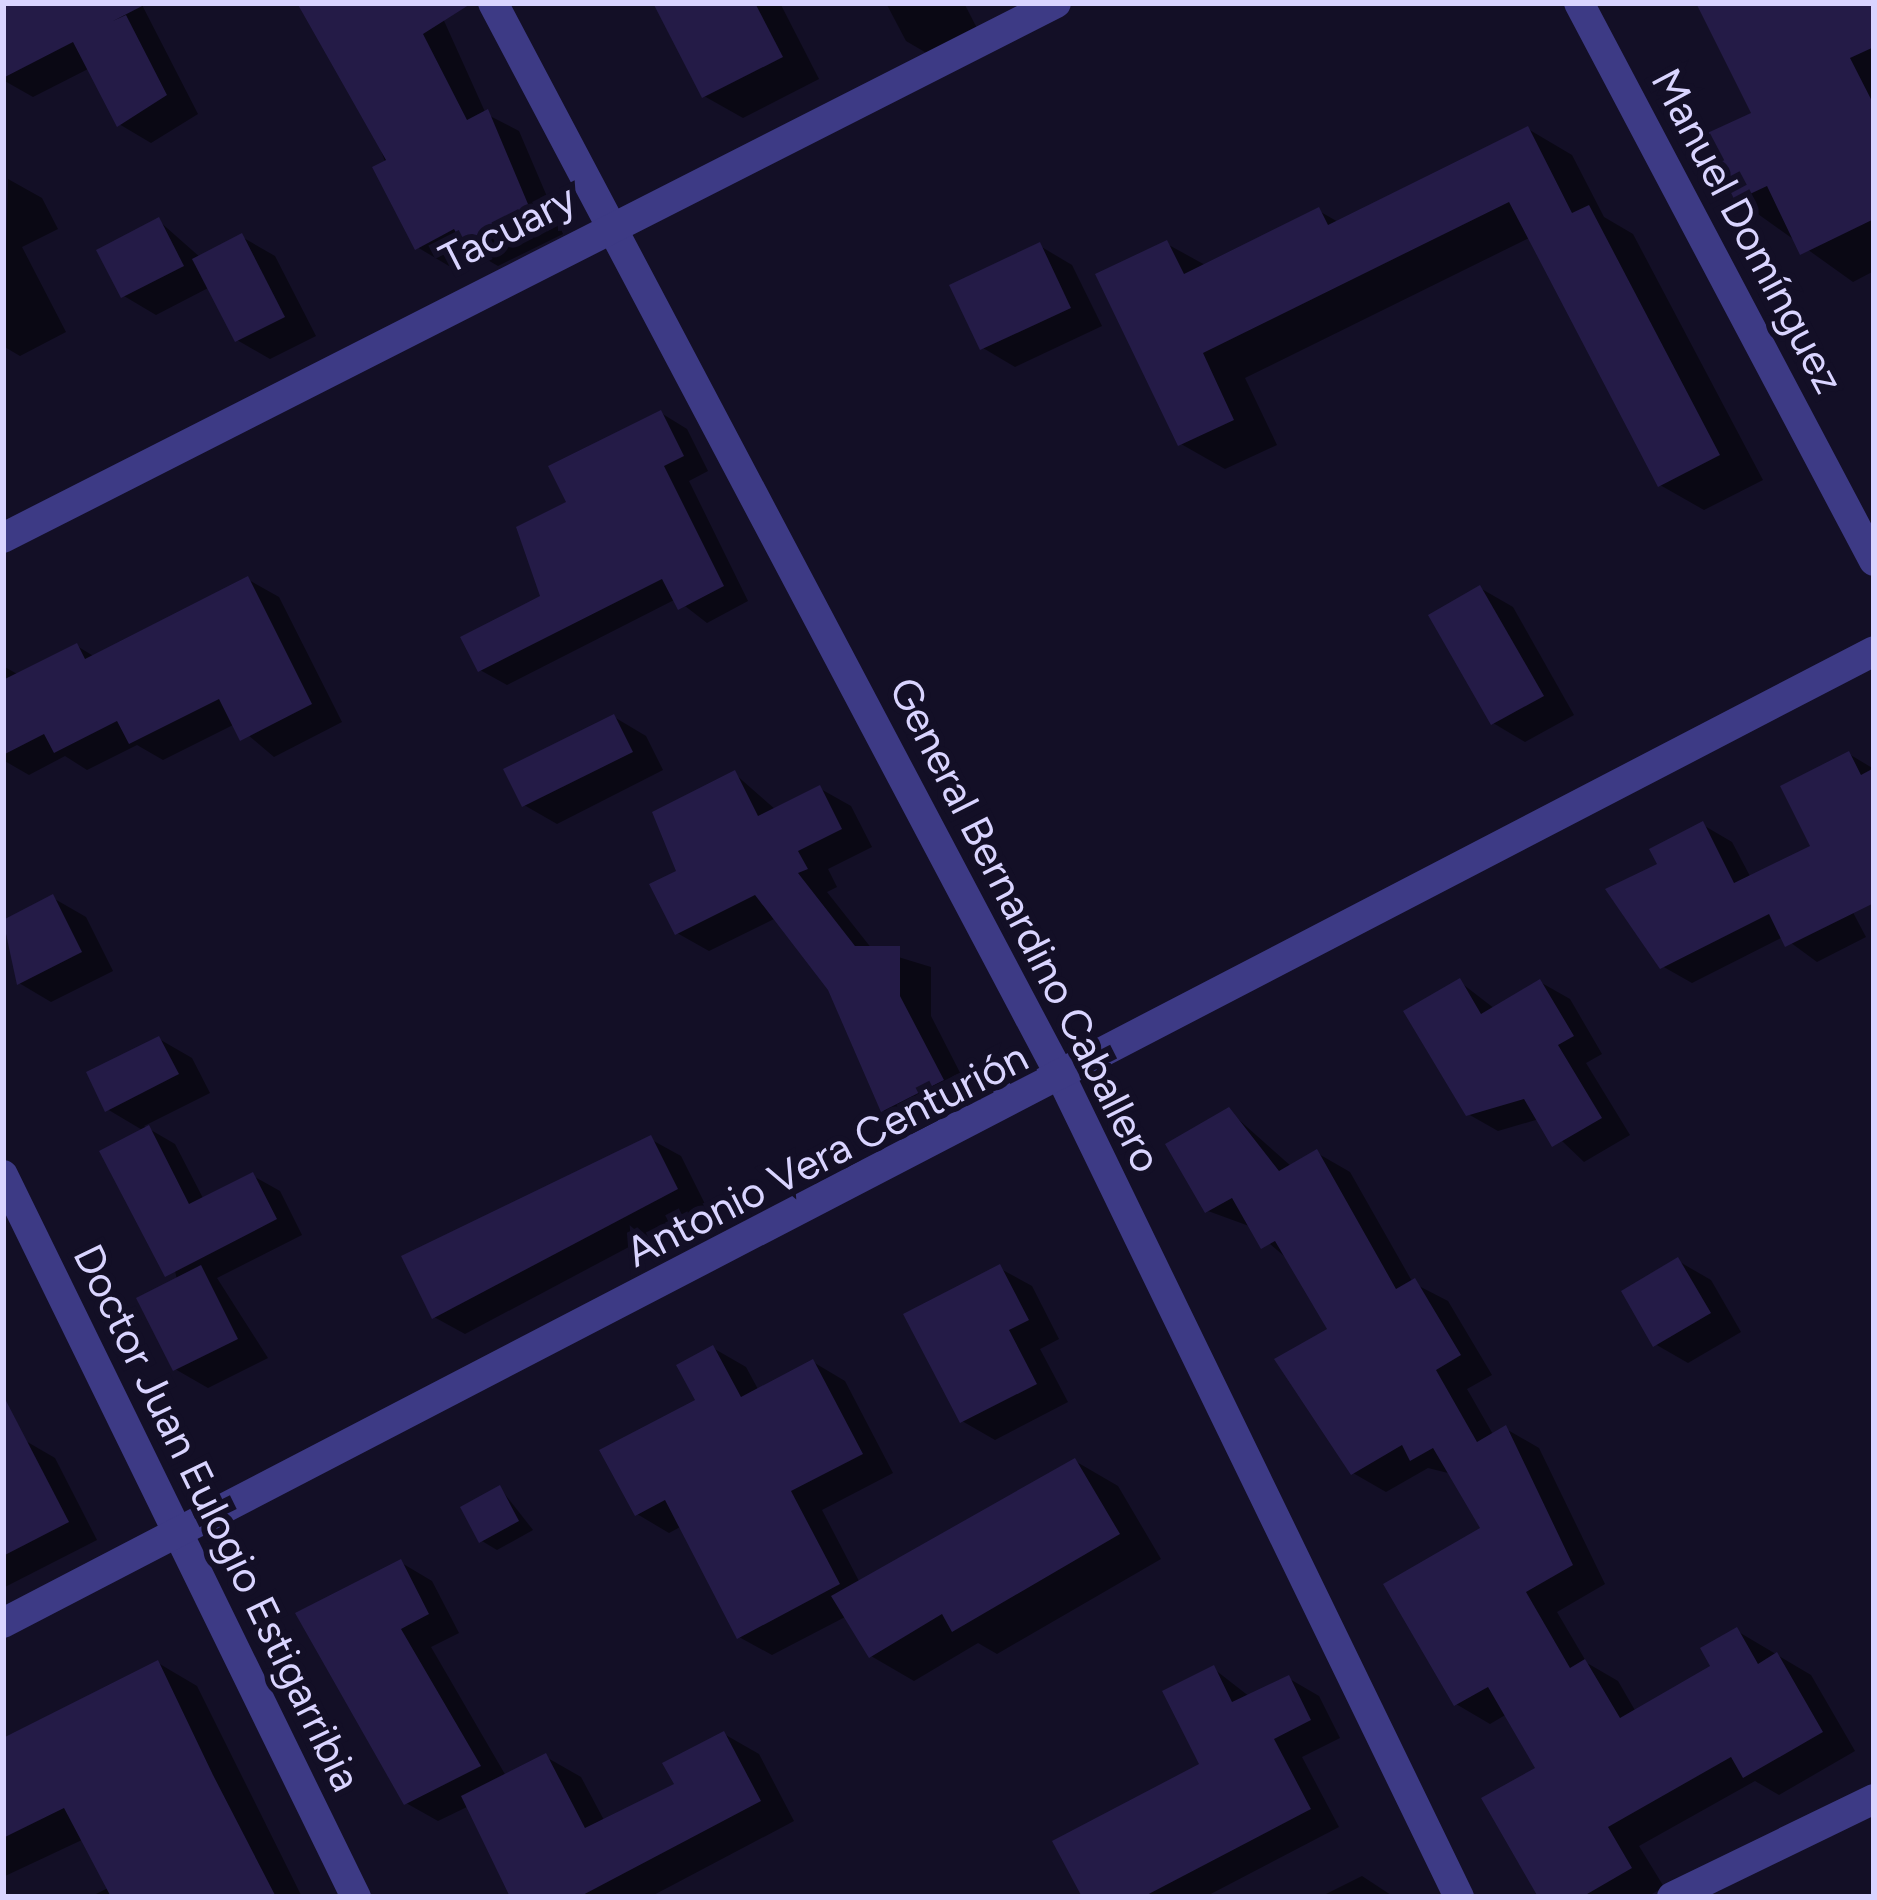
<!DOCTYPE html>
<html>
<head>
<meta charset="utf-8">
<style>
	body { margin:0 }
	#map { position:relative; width:1877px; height:1900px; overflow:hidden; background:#130f26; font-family:Figtree,sans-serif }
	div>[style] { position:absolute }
	.shadow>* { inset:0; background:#0007 }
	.building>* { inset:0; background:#241b47 }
	.street>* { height:30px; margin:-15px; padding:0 15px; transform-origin:15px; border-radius:15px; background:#3d3a85 }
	span { translate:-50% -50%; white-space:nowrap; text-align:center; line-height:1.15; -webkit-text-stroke:12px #130f26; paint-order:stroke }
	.street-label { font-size:42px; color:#d9d4ff }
	.frame { position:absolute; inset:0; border:6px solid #d9d4ff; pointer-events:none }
</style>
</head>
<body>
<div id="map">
	<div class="shadow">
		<div style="clip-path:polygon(3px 3px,141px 3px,198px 114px,151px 143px,119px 124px,90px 68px,33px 97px,3px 80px)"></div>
		<div style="clip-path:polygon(326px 3px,436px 3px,486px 114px,519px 131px,563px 234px,498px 266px,474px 252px,449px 266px,417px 247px)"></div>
		<div style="clip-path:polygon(656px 3px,780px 3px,819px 79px,743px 118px,704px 96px)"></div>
		<div style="clip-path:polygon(886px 3px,964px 3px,980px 34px,935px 58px,906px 41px)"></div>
		<div style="clip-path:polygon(1699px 3px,1874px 3px,1874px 271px,1853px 282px,1737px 199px,1755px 114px)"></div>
		<div style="clip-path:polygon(1528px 129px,1572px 155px,1604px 217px,1633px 234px,1763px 480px,1704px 510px,1660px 485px,1531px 237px,1245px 378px,1277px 445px,1225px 469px,1181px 444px,1167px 244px,1207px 266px,1319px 211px,1340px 223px)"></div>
		<div style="clip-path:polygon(8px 179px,42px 198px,58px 229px,22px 247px,66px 332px,20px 356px,3px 346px)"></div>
		<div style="clip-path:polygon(159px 221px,201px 258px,242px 237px,275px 256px,316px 336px,270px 359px,237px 340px,210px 287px,156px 315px,124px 296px)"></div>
		<div style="clip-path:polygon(1040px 246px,1072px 265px,1102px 326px,1015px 367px,983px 348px)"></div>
		<div style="clip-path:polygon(661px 413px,687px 429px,708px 471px,689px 481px,748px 601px,707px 623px,676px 599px,507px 685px,480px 670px,544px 597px,570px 503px)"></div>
		<div style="clip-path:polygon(247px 579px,279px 597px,342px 722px,274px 757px,235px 724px,163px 760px,137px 745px,87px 770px,65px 756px,29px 775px,3px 760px,3px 666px,19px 675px,77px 646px,95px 657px)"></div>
		<div style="clip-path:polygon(1480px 588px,1513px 607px,1574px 715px,1525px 742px,1493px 723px)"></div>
		<div style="clip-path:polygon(614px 717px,646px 736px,663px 770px,557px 824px,524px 805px)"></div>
		<div style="clip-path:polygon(1849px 754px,1874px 769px,1874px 890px,1848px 903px,1866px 937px,1817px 962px,1783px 937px,1692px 983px,1662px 966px,1661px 865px,1703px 825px,1732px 842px,1751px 878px,1814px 847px)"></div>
		<div style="clip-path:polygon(735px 774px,776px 810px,819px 788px,851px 806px,872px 847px,828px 869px,837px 887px,827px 892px,872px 949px,931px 967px,931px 1016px,973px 1098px,915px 1128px,883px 1110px,831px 989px,776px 918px,709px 951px,677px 933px,680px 872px)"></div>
		<div style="clip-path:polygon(53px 898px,86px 917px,113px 971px,51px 1002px,19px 983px,3px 923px)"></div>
		<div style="clip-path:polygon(1460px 982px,1495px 1009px,1540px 982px,1570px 999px,1602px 1054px,1586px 1063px,1630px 1135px,1584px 1162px,1539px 1119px,1498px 1131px,1468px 1114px)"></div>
		<div style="clip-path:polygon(159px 1039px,192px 1058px,210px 1093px,144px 1126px,175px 1144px,204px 1200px,253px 1176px,280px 1191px,302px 1235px,217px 1278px,268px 1358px,208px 1388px,175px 1369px,177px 1280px,144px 1131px,107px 1109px)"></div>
		<div style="clip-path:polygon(1229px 1111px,1292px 1167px,1317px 1153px,1350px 1172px,1413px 1283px,1448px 1301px,1492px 1375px,1467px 1389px,1494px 1436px,1506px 1429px,1539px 1448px,1605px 1584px,1557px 1612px,1587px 1663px,1618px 1681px,1636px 1712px,1714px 1667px,1737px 1631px,1811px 1675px,1855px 1751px,1779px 1795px,1755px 1781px,1639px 1846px,1664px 1887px,1647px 1897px,1542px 1897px,1539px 1769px,1507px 1714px,1490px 1724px,1456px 1704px,1484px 1529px,1452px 1474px,1428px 1468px,1386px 1492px,1353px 1473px,1331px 1330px,1291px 1262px,1249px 1226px,1208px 1211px)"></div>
		<div style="clip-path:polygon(650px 1139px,681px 1156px,706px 1206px,465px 1334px,434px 1317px)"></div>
		<div style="clip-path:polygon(1678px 1261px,1711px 1280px,1741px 1332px,1688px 1363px,1655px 1344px)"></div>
		<div style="clip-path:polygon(999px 1268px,1032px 1286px,1059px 1339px,1040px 1349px,1068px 1402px,995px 1440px,962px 1421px)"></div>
		<div style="clip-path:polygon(713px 1348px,746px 1367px,759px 1391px,813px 1362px,845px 1381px,893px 1473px,822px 1510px,860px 1583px,1075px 1461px,1118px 1486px,1161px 1559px,997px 1654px,978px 1643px,914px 1681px,871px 1656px,847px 1616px,772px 1655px,739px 1637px,682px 1526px,669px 1533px,637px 1514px,699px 1401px)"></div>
		<div style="clip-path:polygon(24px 1440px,55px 1458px,97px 1540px,3px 1588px,3px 1451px)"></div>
		<div style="clip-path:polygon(500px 1488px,533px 1530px,497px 1550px,482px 1541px)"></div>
		<div style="clip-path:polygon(400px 1562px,432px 1581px,459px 1633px,431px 1647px,506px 1776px,546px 1757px,581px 1777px,605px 1822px,678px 1786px,724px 1734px,759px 1754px,794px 1821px,650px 1897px,514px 1897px,469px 1806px,438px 1821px,406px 1803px,299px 1614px)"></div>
		<div style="clip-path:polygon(158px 1663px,197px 1686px,302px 1897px,90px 1897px,110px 1887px,84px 1839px,3px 1877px,3px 1740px)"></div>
		<div style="clip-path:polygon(1214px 1669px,1250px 1697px,1288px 1678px,1319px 1696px,1340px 1738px,1302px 1757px,1339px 1827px,1205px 1897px,1085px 1897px,1203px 1765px)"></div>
		<div style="clip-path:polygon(1362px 1876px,1394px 1897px,1320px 1897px)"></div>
	</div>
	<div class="building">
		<div style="clip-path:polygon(3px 3px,148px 3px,113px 21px,126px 15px,167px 95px,117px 127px,73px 42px,3px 78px)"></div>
		<div style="clip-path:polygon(297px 3px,472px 3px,423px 34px,467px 120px,488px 109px,533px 216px,465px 250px,454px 229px,415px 250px,372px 167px,386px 160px)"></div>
		<div style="clip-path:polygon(653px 3px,755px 3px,783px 57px,702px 98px)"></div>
		<div style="clip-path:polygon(1696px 3px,1874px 3px,1874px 47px,1850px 58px,1874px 105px,1874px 219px,1800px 255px,1767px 186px,1735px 201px,1703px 135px,1751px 113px)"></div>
		<div style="clip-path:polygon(1528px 126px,1572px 213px,1589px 205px,1720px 455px,1658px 487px,1509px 202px,1203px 353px,1234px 420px,1178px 446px,1095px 274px,1167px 240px,1184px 274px,1319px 207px,1328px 225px)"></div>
		<div style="clip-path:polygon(159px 217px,184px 266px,121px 298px,96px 250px)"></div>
		<div style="clip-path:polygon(242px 233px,285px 317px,235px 342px,192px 259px)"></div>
		<div style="clip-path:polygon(1040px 242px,1071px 308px,980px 350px,949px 285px)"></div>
		<div style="clip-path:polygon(661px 410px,684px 456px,664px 466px,724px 586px,678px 610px,662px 579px,478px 672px,460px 637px,540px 596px,516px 527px,566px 502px,548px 466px)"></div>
		<div style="clip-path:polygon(248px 576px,312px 704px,240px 741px,219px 699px,129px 744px,117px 721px,54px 753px,44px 734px,3px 755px,3px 680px,77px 643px,85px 659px)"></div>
		<div style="clip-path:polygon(1480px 585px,1544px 696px,1491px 725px,1428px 615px)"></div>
		<div style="clip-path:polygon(614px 714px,633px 752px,522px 807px,503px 769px)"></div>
		<div style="clip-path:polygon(1849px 751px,1861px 775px,1874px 768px,1874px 903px,1785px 947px,1769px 914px,1660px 969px,1605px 889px,1657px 864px,1649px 849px,1703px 821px,1734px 883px,1810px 846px,1780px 786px)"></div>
		<div style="clip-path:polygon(735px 770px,758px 816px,820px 785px,842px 829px,798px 851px,808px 869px,798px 873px,855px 946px,900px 946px,900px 996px,944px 1080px,881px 1112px,828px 990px,755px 895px,675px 935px,649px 884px,676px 871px,652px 812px)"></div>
		<div style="clip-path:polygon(53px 894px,82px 952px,17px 985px,3px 920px)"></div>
		<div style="clip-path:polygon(1460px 978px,1481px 1014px,1540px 979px,1574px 1036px,1558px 1045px,1602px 1118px,1552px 1147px,1524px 1099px,1466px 1116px,1403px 1011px)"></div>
		<div style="clip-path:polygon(159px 1036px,179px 1074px,105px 1112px,86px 1072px)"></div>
		<div style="clip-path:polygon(1229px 1107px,1279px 1171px,1317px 1149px,1396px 1289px,1415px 1278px,1461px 1355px,1436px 1370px,1477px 1442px,1506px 1425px,1573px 1565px,1526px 1592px,1570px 1668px,1585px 1659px,1620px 1718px,1710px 1666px,1700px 1648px,1737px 1627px,1758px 1664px,1777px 1652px,1823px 1732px,1743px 1778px,1731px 1757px,1608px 1827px,1632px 1868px,1582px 1897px,1538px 1897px,1481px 1798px,1535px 1768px,1488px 1687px,1454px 1706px,1383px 1584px,1480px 1528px,1433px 1448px,1410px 1461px,1402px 1445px,1351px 1475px,1274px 1359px,1327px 1329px,1275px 1241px,1261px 1249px,1232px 1198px,1205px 1213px,1165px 1144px)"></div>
		<div style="clip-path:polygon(149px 1125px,189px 1204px,253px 1172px,277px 1219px,165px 1277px,99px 1151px)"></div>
		<div style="clip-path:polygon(651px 1135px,678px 1189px,432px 1319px,401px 1256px)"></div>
		<div style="clip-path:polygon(1678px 1257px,1711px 1313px,1653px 1347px,1621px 1291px)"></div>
		<div style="clip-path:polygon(1000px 1264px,1029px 1320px,1009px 1330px,1037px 1384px,960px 1423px,903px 1314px)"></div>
		<div style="clip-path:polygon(201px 1265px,238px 1339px,173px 1371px,136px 1298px)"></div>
		<div style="clip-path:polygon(713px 1345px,741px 1397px,813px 1359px,863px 1454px,791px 1491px,840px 1584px,737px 1639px,665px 1500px,635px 1516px,599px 1450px,695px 1400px,676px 1365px)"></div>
		<div style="clip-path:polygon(3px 1395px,69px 1522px,3px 1556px)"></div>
		<div style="clip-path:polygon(1075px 1458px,1120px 1534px,952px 1632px,942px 1614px,869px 1658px,831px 1596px)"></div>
		<div style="clip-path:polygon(500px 1485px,519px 1521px,479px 1543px,460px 1507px)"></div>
		<div style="clip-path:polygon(401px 1559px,429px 1614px,401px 1629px,481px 1766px,404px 1805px,295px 1613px)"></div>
		<div style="clip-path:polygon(158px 1660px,213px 1775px,276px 1897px,111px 1897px,64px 1808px,3px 1838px,3px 1738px)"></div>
		<div style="clip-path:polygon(1214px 1665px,1232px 1702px,1289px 1675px,1311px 1720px,1274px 1739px,1311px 1809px,1143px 1897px,1082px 1897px,1052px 1841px,1199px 1764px,1162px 1691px)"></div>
		<div style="clip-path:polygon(724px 1731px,761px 1801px,579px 1897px,510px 1897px,461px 1796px,546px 1753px,585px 1828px,674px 1784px,662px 1763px)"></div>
	</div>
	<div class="street">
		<div style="left:493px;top:3px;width:1219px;rotate:62.13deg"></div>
		<div style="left:1063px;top:1081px;width:907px;rotate:64.11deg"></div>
		<div style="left:1579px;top:3px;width:631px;rotate:62.14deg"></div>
		<div style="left:3px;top:538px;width:1181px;rotate:-26.93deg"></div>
		<div style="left:3px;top:1175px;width:804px;rotate:63.95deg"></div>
		<div style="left:3px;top:1623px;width:2108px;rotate:-27.45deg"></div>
		<div style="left:1672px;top:1897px;width:225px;rotate:-25.9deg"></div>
	</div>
	<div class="street-label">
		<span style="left:508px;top:229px;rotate:-27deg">Tacuary</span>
		<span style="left:1747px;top:231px;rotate:62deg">Manuel Domínguez</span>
		<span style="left:1025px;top:925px;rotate:63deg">General Bernardino Caballero</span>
		<span style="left:827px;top:1155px;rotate:-27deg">Antonio Vera Centurión</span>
		<span style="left:217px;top:1518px;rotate:64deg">Doctor Juan Eulogio Estigarribia</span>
	</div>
	<div class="frame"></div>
</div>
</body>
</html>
